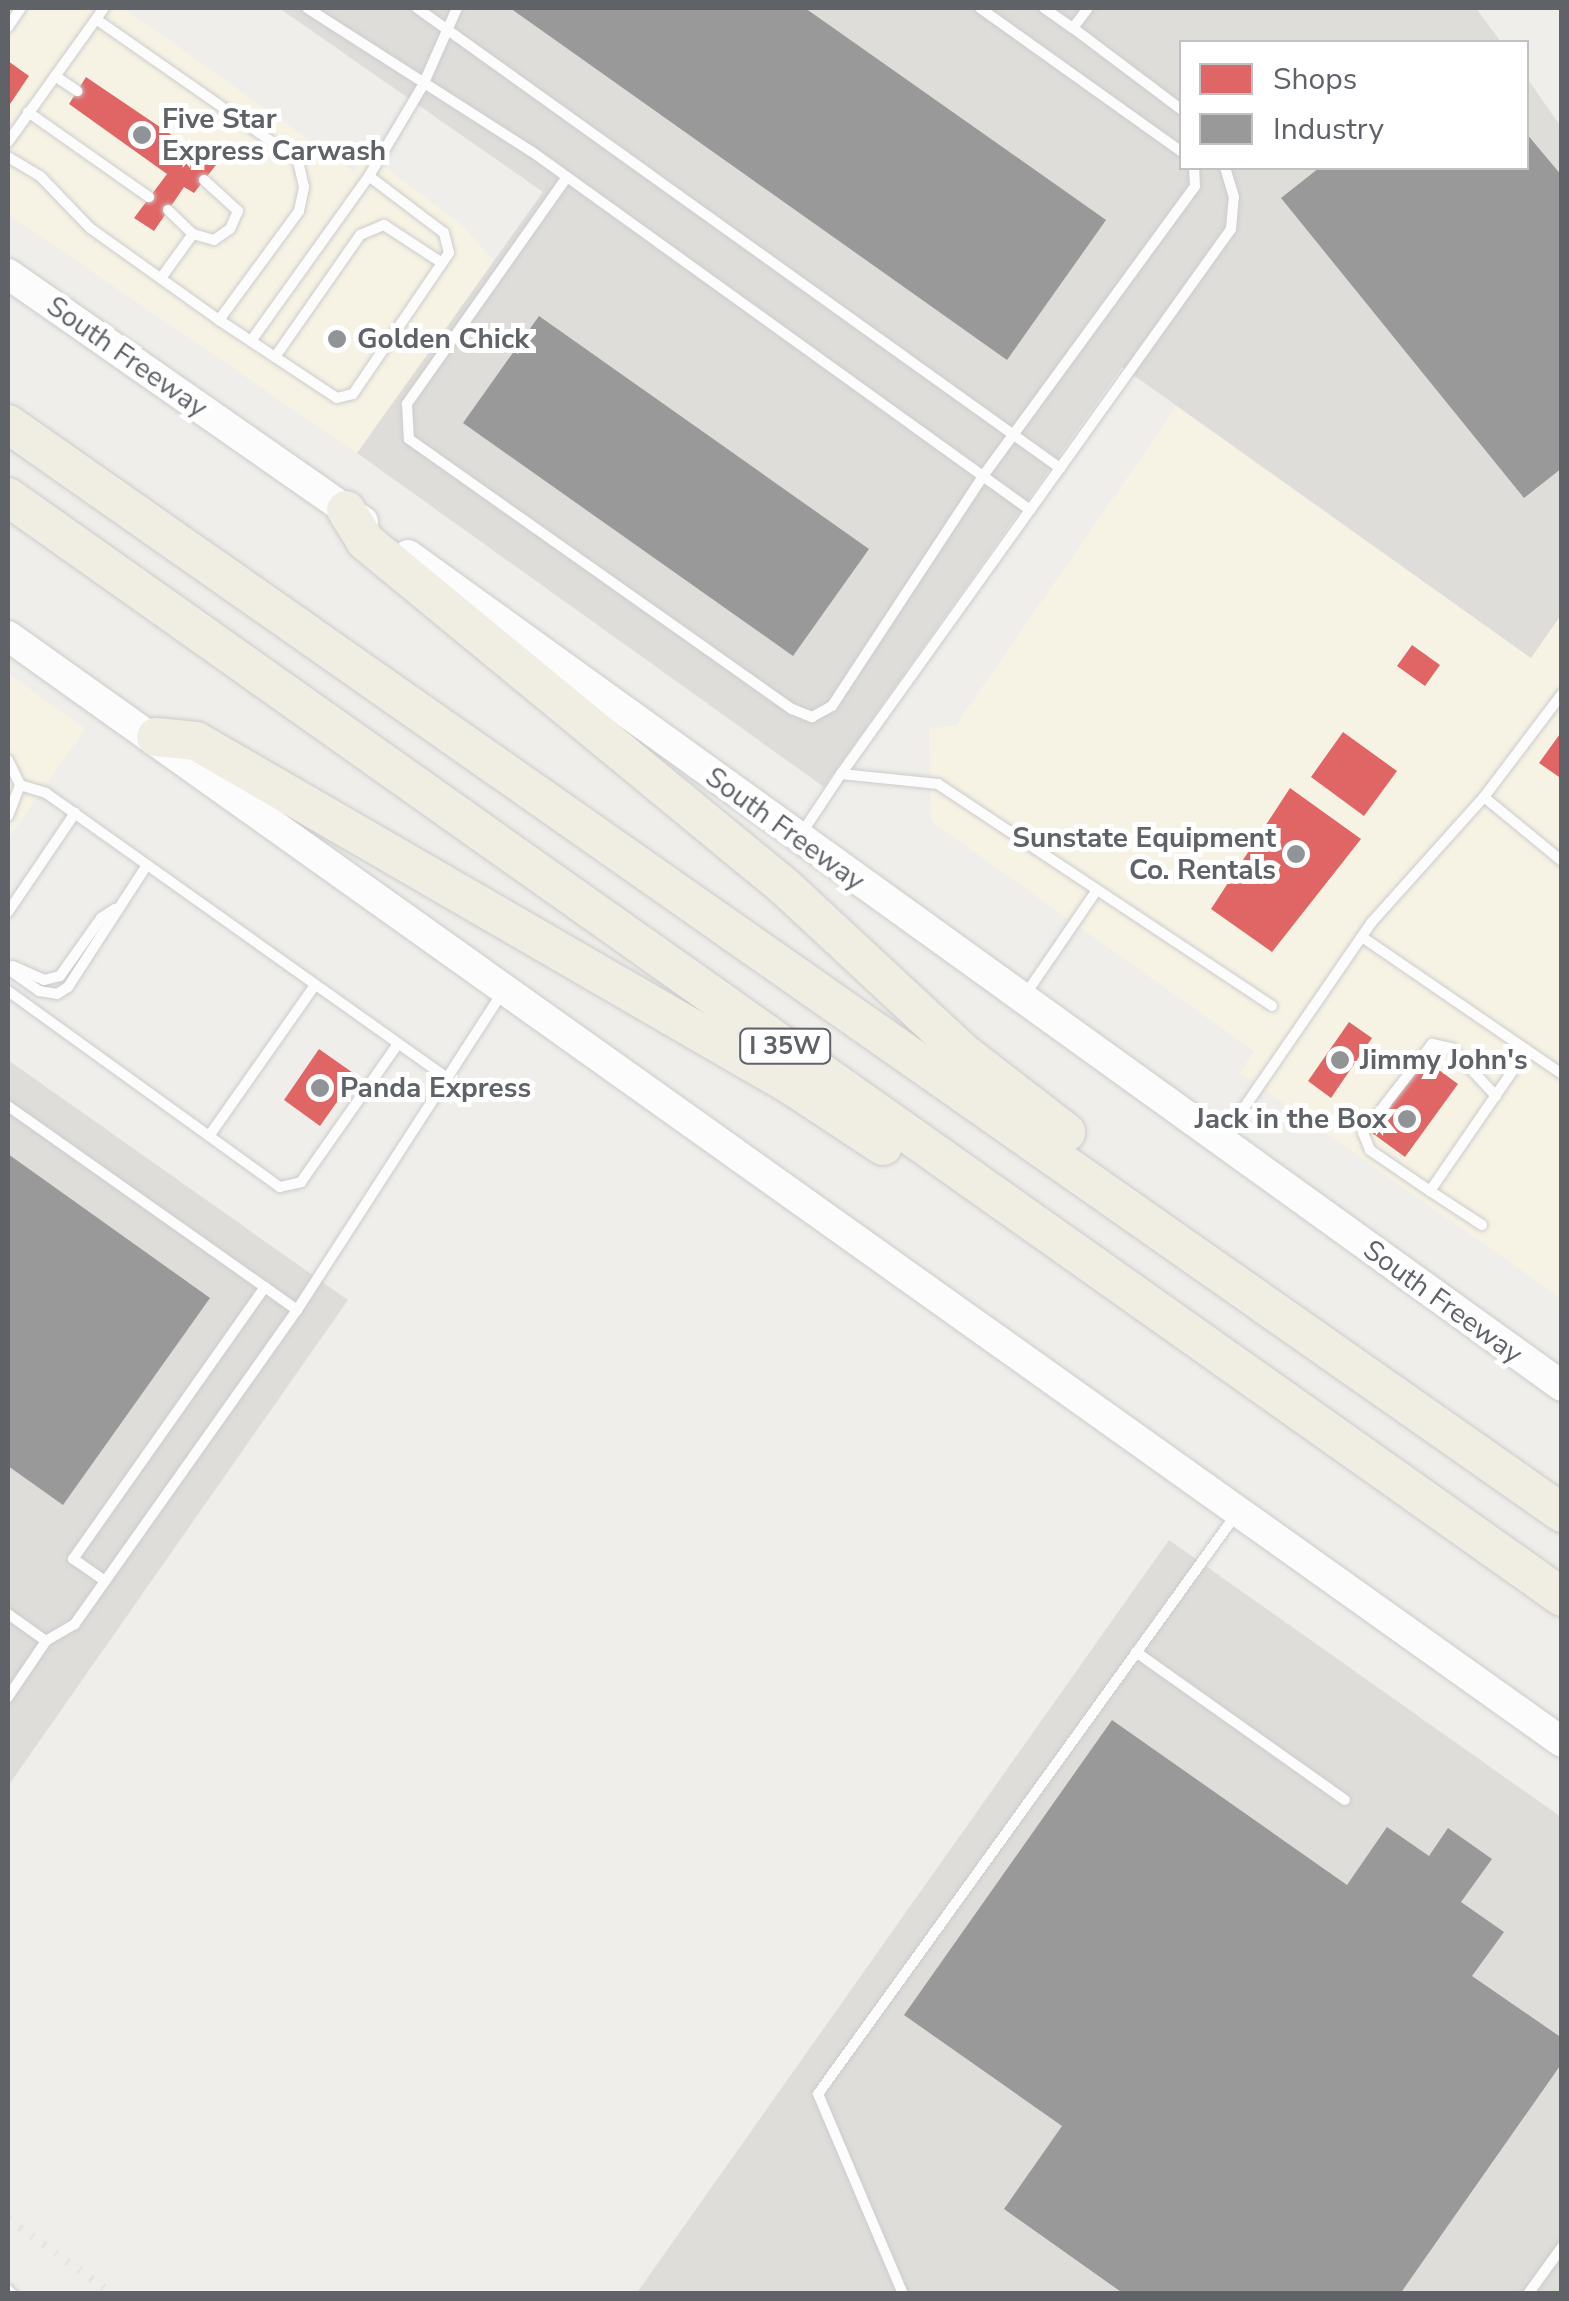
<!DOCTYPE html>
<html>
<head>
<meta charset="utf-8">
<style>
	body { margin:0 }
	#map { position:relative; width:1569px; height:2301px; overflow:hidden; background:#efeeea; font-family:"Nunito Sans",sans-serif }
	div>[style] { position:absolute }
	.commercial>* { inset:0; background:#f7f3e4 }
	.industrial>* { inset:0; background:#dfddda }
	.shops>* { inset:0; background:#e06666 }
	.industry>* { inset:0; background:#999 }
	.roads { filter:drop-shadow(0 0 2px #cbcccc) drop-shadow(0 0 2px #cbcccc) }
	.service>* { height:10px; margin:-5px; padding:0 5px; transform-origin:5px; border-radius:5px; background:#fdfcfc }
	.secondary>* { height:30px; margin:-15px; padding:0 15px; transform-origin:15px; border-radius:15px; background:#fdfcfc }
	.motorway>* { height:38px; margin:-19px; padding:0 19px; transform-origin:19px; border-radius:19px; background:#f0ede3 }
	.rail>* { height:8px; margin-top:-4px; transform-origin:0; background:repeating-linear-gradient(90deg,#e4e4e4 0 2.5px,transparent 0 14.5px) }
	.dots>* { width:28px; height:28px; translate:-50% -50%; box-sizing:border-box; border:5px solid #fff; border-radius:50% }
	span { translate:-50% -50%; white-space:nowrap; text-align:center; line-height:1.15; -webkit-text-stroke:10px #fff; paint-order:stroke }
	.shield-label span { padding:2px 8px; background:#fff; border:2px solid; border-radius:8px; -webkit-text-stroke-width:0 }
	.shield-label { font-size:25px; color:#5f6368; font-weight:700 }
	.poi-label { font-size:28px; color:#5f6368; font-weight:700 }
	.left { translate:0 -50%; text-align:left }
	.right { translate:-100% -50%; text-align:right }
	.street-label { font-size:28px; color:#5f6368 }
	.frame { position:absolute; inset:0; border:10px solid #5f6368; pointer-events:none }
	.legend { position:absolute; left:1179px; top:40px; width:350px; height:130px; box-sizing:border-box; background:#fff; border:2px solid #bfc1c3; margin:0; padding:12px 18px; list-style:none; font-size:30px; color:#5f6368 }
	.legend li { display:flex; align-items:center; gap:20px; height:50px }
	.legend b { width:50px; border:2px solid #bfc1c3 }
</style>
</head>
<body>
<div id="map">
	<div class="commercial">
		<div style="clip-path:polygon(8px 8px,124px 8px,354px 172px,367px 154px,461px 224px,494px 261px,357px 453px,8px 214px)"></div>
		<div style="clip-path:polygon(1177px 406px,1531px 658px,1561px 615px,1561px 1298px,1240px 1073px,1254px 1051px,931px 821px,929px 729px,956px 725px)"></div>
		<div style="clip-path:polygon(8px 673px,85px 729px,8px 839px)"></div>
	</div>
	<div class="industrial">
		<div style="clip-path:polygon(279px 8px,1476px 8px,1501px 42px,1182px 42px,1182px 168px,1526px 168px,1527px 78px,1561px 127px,1561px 615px,1531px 658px,1122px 367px,824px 787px,357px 453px,543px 192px)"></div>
		<div style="clip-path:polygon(8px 1060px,348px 1300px,8px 1786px)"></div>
		<div style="clip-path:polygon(1169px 1540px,1561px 1817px,1561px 2293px,636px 2294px)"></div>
	</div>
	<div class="shops">
		<div style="clip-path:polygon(8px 61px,29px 76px,8px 107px)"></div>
		<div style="clip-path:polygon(86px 77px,216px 165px,194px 193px,184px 187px,154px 231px,134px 218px,167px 174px,69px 104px)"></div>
		<div style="clip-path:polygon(1412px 645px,1440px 665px,1425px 686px,1397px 666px)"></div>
		<div style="clip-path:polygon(1562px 731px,1562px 779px,1539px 763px)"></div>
		<div style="clip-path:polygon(1343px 732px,1397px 771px,1364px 816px,1311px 777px)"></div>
		<div style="clip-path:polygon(1290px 788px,1361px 839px,1272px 952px,1211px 909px)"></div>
		<div style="clip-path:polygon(1349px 1022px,1372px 1038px,1331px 1098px,1308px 1081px)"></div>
		<div style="clip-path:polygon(319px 1049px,356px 1075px,320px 1126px,284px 1100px)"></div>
		<div style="clip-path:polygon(1424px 1059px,1458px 1084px,1405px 1157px,1372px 1133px,1392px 1105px,1387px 1102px)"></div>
	</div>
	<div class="industry">
		<div style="clip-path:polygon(510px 8px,805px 8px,1106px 220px,1007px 360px)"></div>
		<div style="clip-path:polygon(1526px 133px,1562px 176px,1562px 468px,1524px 498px,1281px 198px,1319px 168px,1526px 168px)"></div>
		<div style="clip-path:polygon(539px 316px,869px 549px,793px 656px,463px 423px)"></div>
		<div style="clip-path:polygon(8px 1154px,210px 1298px,63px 1505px,8px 1466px)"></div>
		<div style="clip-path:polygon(1112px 1720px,1347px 1885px,1387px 1827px,1429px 1856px,1448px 1828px,1492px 1859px,1461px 1902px,1504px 1932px,1472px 1976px,1562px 2038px,1562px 2063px,1400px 2294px,1124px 2294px,1004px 2209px,1062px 2126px,904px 2015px)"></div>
	</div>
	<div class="roads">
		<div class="service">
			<div style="left:307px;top:8px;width:266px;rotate:32.6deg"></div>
			<div style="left:531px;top:151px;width:615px;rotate:35.73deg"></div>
			<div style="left:417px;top:8px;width:791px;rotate:35.58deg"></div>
			<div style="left:980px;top:8px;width:248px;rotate:35.5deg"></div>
			<div style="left:1044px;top:8px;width:35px;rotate:35deg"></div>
			<div style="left:1088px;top:8px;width:25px;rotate:127deg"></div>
			<div style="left:1073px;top:28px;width:136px;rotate:37deg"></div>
			<div style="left:8px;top:27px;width:23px;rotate:-56deg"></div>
			<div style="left:55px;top:76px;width:27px;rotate:34deg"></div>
			<div style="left:28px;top:112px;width:148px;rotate:35.1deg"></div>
			<div style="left:8px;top:142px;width:165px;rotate:-54.4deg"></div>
			<div style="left:8px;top:157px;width:37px;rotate:31deg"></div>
			<div style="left:40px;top:176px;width:72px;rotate:46.1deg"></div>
			<div style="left:90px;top:228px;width:158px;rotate:35.5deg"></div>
			<div style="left:219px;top:320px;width:135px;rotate:-53.7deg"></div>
			<div style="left:299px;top:211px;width:25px;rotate:-78deg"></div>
			<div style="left:304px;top:187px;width:28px;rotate:-103deg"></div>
			<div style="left:298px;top:160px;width:246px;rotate:-145.1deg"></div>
			<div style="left:567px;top:177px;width:278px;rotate:125.2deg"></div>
			<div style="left:407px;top:404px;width:35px;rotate:87deg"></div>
			<div style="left:409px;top:439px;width:469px;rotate:35.2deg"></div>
			<div style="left:792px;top:709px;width:22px;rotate:22deg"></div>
			<div style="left:812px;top:717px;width:23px;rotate:-29deg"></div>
			<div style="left:832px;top:706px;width:275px;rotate:-56.7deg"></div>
			<div style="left:983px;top:476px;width:359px;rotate:-53.8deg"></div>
			<div style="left:1195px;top:186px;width:18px;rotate:-93deg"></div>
			<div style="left:168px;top:210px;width:35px;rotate:44deg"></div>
			<div style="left:193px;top:234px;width:22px;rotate:16deg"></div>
			<div style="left:214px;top:240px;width:19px;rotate:-35deg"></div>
			<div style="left:230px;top:229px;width:20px;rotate:-66deg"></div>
			<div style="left:238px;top:211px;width:46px;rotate:-137.6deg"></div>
			<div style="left:161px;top:278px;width:54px;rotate:-54deg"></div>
			<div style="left:219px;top:320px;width:141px;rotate:33.5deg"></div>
			<div style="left:337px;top:398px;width:16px;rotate:-14deg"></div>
			<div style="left:353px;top:394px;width:171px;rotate:-55.8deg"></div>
			<div style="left:449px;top:253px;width:21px;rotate:-104deg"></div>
			<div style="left:444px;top:233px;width:94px;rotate:-142.8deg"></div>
			<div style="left:369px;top:176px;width:106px;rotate:-59.3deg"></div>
			<div style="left:423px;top:85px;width:84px;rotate:-66.2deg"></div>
			<div style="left:251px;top:341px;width:203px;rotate:-54.4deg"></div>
			<div style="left:275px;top:357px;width:149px;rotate:-55.1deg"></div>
			<div style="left:360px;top:235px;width:26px;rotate:-23deg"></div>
			<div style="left:384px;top:225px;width:69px;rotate:33.2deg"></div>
			<div style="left:8px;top:760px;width:28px;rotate:64deg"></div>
			<div style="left:20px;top:785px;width:33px;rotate:111deg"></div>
			<div style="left:841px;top:774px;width:670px;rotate:-54.41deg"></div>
			<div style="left:1231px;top:229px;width:32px;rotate:-85deg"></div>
			<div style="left:1234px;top:197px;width:30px;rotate:-107deg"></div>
			<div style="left:20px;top:785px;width:27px;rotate:17deg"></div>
			<div style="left:46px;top:793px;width:488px;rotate:35.4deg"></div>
			<div style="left:1484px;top:797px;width:129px;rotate:-52.9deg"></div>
			<div style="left:801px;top:834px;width:72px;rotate:-56.3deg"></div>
			<div style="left:841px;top:774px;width:98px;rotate:5.9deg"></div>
			<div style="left:938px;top:784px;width:401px;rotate:33.6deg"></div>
			<div style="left:8px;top:912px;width:120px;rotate:-55.9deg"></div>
			<div style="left:1362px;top:937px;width:242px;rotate:34.4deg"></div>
			<div style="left:13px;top:966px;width:34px;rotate:24deg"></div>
			<div style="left:44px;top:980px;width:16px;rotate:-14deg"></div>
			<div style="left:60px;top:976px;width:71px;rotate:-54.7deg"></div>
			<div style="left:101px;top:918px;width:17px;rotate:-33deg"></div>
			<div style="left:8px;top:969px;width:38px;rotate:35deg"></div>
			<div style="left:39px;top:991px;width:18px;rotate:9deg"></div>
			<div style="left:57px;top:994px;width:13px;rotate:-32deg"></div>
			<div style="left:68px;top:987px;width:145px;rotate:-57.1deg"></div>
			<div style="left:8px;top:991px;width:335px;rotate:35.8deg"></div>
			<div style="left:280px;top:1187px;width:22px;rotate:-13deg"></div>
			<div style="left:301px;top:1182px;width:169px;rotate:-54.9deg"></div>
			<div style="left:1025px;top:995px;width:127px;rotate:-55.6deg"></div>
			<div style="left:8px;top:1106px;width:354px;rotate:35.2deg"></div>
			<div style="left:297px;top:1310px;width:385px;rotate:125.3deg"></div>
			<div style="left:75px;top:1624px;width:34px;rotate:150deg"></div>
			<div style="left:209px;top:1136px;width:184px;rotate:-54.9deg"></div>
			<div style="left:1224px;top:1137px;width:260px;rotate:-55.5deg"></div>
			<div style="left:1371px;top:923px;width:169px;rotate:-48.1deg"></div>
			<div style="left:1484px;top:797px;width:101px;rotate:39.4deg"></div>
			<div style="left:1430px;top:1191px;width:73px;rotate:-145.7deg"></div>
			<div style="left:1370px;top:1150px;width:18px;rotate:-112deg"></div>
			<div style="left:1363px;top:1133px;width:113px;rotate:-52.2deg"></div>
			<div style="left:1432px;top:1044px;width:19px;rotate:12deg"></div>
			<div style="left:1451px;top:1048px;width:66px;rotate:46.8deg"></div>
			<div style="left:1482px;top:1225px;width:62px;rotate:-146.8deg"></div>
			<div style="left:1430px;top:1191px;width:171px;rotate:-55.5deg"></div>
			<div style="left:297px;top:1310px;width:379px;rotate:-57.1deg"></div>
			<div style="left:105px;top:1581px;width:39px;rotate:-145deg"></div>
			<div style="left:73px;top:1559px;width:333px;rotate:-54.8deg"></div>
			<div style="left:8px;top:1614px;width:47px;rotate:35.4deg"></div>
			<div style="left:46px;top:1641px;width:68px;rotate:124.2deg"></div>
			<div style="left:1136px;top:1652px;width:256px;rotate:35.3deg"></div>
			<div style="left:8px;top:2290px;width:6px;rotate:45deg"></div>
			<div style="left:903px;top:2294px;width:217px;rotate:-113deg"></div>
			<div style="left:818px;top:2094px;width:716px;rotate:-54.2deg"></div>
			<div style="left:1528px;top:2294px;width:58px;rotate:-54.1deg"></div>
		</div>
		<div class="secondary">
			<div style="left:8px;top:274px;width:433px;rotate:34.9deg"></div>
			<div style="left:408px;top:555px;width:1422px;rotate:35.76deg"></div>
			<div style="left:8px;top:636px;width:1907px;rotate:35.44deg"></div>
		</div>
		<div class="motorway">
			<div style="left:8px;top:424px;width:1898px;rotate:35.02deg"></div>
			<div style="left:8px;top:497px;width:1904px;rotate:35.29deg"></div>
			<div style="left:346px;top:510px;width:36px;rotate:58deg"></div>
			<div style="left:365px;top:541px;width:544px;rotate:39.48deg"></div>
			<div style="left:785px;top:887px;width:246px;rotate:42.9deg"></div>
			<div style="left:965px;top:1054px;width:128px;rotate:37.7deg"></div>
			<div style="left:156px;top:737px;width:40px;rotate:5.7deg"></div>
			<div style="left:196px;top:741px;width:689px;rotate:30.06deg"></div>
			<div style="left:792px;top:1086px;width:109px;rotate:33.4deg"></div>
		</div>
	</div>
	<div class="rail">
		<div style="left:8px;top:2219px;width:129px;rotate:35.5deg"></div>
	</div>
	<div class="dots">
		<div style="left:142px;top:135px;background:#919496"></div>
		<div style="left:337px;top:339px;background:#919496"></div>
		<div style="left:1296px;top:854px;background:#919496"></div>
		<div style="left:1340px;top:1060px;background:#919496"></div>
		<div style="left:320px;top:1088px;background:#919496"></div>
		<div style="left:1407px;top:1119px;background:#919496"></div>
	</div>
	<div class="shield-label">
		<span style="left:785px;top:1046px">I 35W</span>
	</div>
	<div class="poi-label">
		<span class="left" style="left:162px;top:135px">Five Star<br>Express Carwash</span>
		<span class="left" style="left:357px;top:339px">Golden Chick</span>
		<span class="right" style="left:1276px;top:854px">Sunstate Equipment<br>Co. Rentals</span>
		<span class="left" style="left:1360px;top:1060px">Jimmy John's</span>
		<span class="left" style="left:340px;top:1088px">Panda Express</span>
		<span class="right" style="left:1387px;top:1119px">Jack in the Box</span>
	</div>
	<div class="street-label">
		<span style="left:127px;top:357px;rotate:35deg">South Freeway</span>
		<span style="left:785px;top:829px;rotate:36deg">South Freeway</span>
		<span style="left:1443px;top:1302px;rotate:36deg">South Freeway</span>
	</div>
	<div class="frame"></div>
	<ul class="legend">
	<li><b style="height:28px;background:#e06666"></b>Shops</li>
	<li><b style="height:28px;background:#999"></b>Industry</li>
	</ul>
</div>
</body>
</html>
